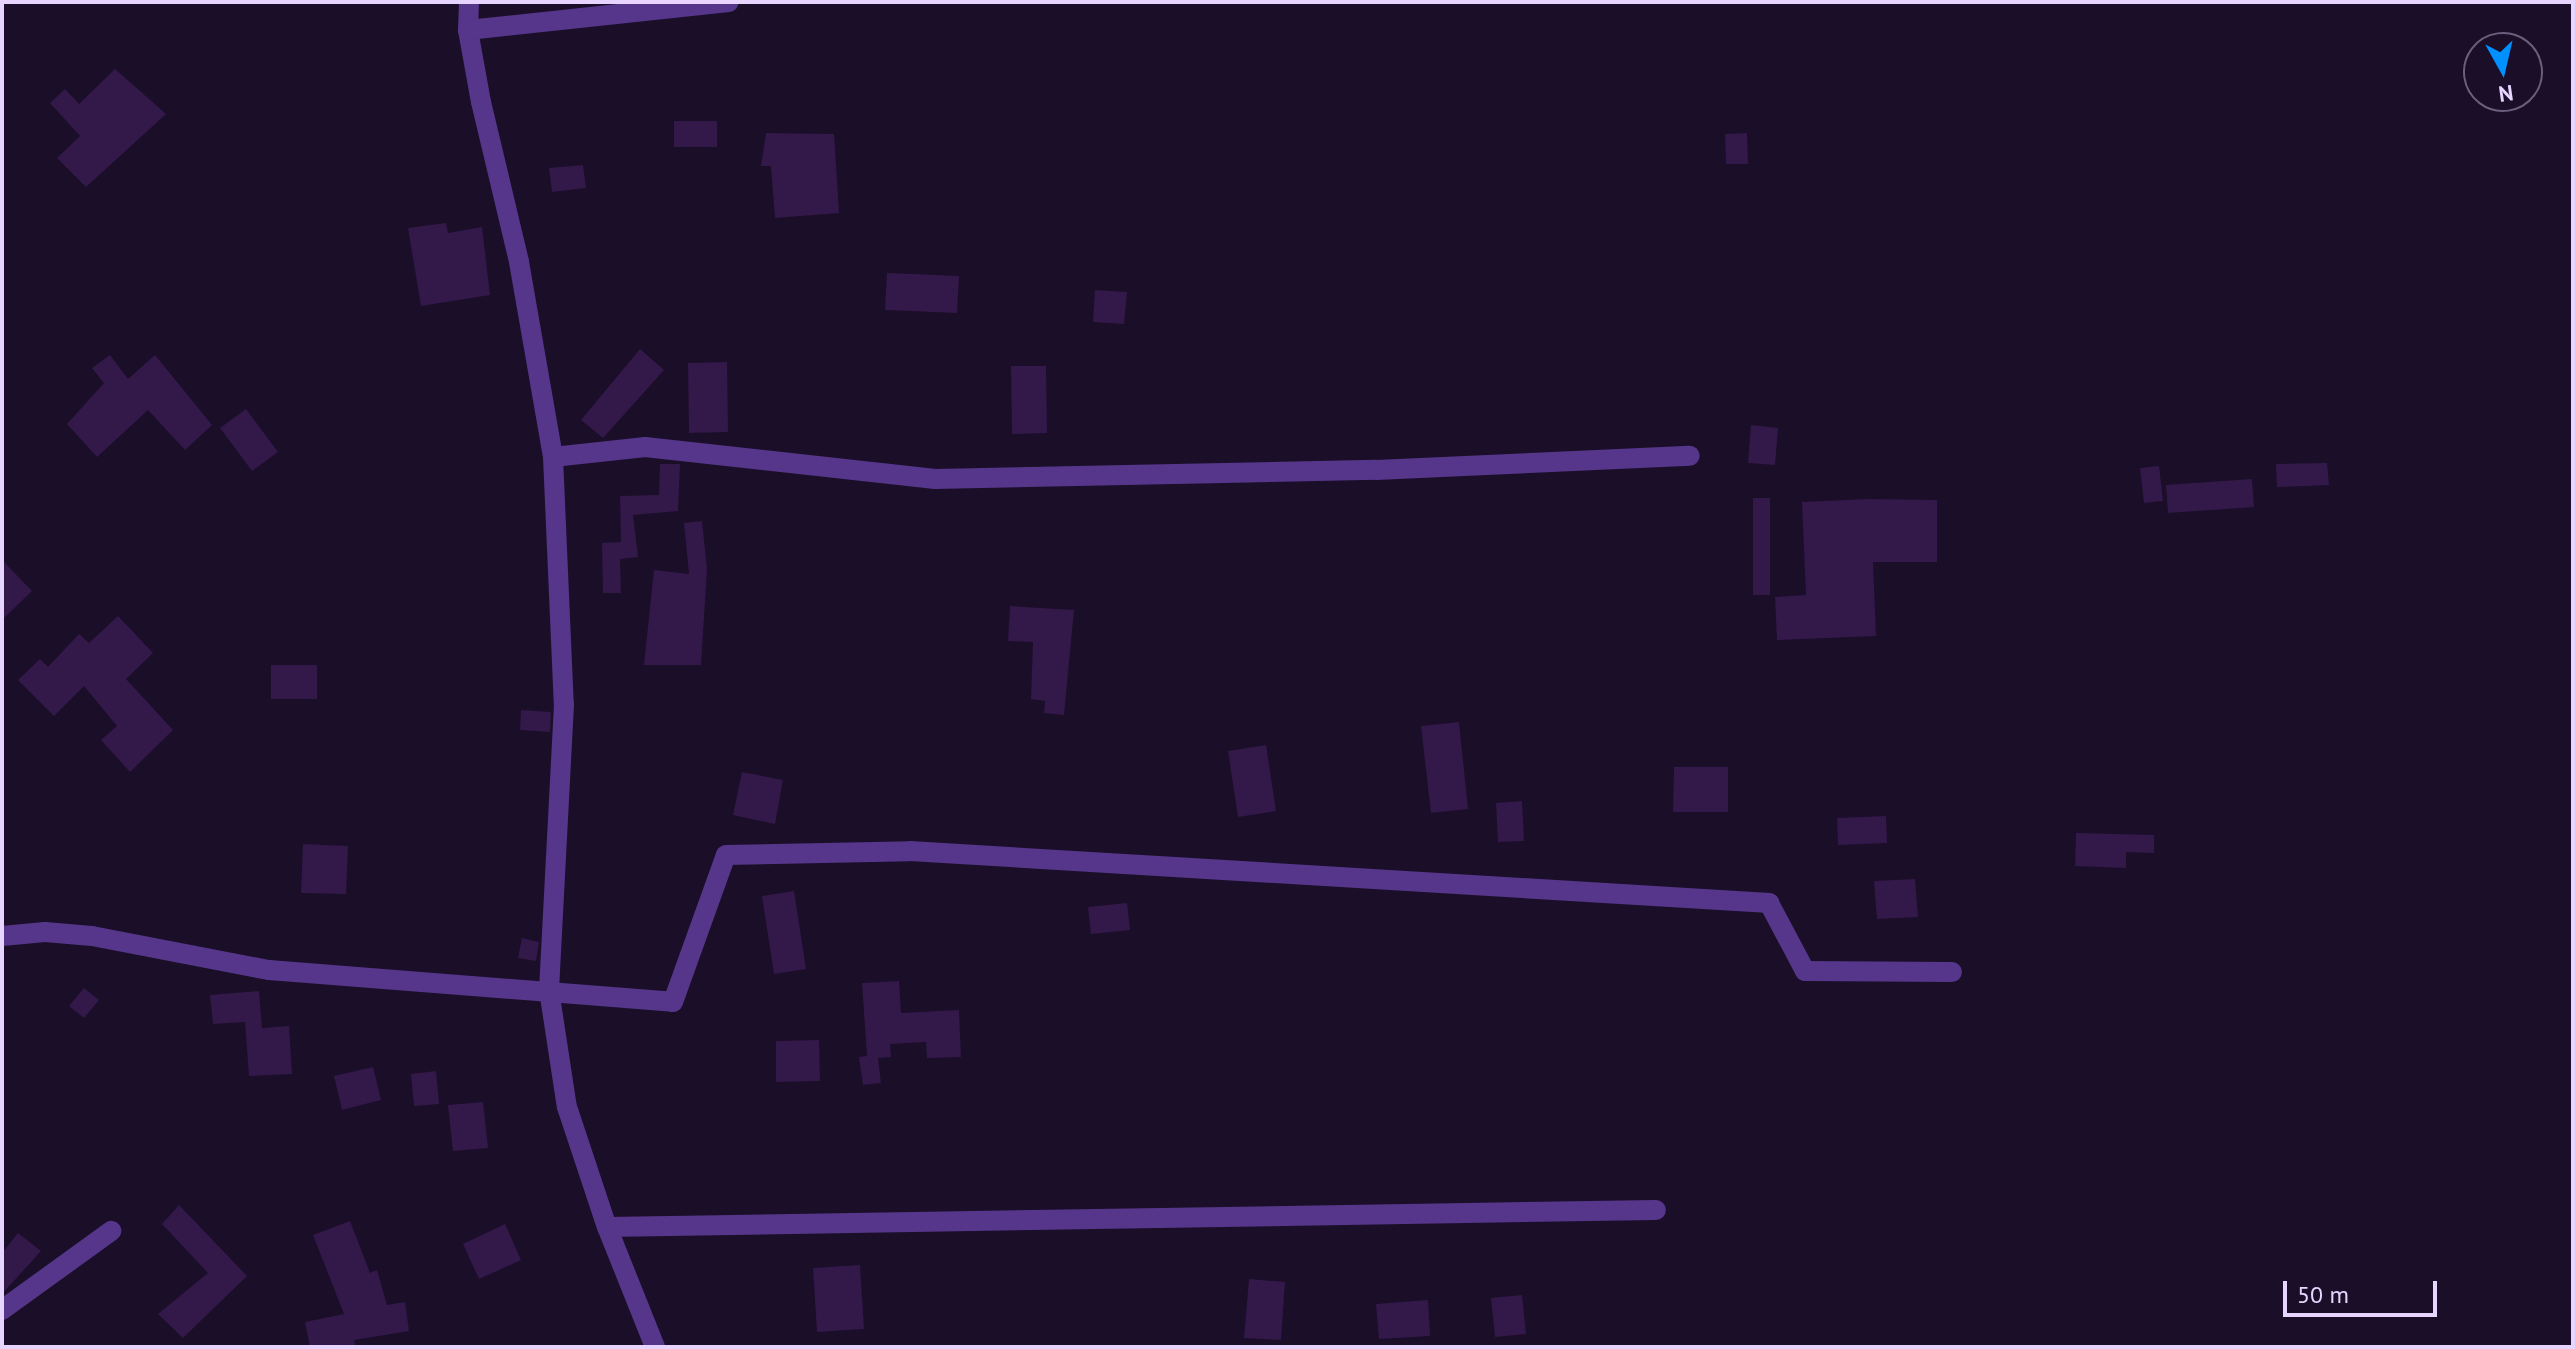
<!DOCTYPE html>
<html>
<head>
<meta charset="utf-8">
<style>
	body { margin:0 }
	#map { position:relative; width:2575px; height:1349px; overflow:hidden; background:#1b0e28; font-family:"PT Sans",sans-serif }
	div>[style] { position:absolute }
	.building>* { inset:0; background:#33184a }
	.minor>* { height:20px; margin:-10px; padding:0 10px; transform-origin:10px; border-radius:10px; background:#55368a }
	span { translate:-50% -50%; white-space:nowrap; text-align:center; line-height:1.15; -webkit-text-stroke:7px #1b0e28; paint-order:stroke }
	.frame { position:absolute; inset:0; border:4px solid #e8d5ff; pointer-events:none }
	.north { position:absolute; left:2463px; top:32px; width:80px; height:80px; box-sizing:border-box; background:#1b0e28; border:2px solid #6d5e7e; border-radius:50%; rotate:172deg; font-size:22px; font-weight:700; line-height:32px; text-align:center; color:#e8d5ff }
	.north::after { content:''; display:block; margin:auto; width:28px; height:36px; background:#0190ff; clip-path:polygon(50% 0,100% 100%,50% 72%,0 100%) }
	.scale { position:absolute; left:2283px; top:1281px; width:154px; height:36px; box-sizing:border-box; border:4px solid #e8d5ff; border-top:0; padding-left:10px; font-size:24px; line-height:28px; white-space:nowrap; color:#e8d5ff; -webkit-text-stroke:6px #1b0e28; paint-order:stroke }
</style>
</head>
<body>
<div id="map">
	<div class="building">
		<div style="clip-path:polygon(115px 69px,166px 114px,86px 187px,57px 158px,80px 136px,50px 103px,65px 89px,79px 104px)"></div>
		<div style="clip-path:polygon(674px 121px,717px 121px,717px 147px,674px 147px)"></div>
		<div style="clip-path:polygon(766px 133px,834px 134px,839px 213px,775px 218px,771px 166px,761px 166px)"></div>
		<div style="clip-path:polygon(1747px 133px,1748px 164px,1726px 164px,1725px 134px)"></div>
		<div style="clip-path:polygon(583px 165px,586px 188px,552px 192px,549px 168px)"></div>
		<div style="clip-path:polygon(446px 223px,448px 233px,482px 227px,490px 295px,421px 306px,408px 228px)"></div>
		<div style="clip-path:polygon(887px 273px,959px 276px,957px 313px,885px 310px)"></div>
		<div style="clip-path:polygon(1095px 290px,1127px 292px,1124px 324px,1093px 322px)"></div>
		<div style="clip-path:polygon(640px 349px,664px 370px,603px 438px,581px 420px)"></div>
		<div style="clip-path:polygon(110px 355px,128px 379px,155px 355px,212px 425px,185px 450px,148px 410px,97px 457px,67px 424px,104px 383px,92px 368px)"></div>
		<div style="clip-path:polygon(727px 362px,728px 432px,689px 433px,688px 363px)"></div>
		<div style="clip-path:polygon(1011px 366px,1046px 366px,1047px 433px,1012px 434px)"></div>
		<div style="clip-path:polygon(246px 409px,278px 452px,252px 471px,220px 428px)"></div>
		<div style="clip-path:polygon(1751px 425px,1778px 428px,1775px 465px,1748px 463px)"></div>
		<div style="clip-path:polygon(2327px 463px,2329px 485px,2277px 487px,2276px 464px)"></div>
		<div style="clip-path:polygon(660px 464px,680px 464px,678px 511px,633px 515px,638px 557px,620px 559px,621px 593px,603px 593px,602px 543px,621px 542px,620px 496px,659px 495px)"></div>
		<div style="clip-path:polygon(2159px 466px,2163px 501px,2144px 503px,2140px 468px)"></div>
		<div style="clip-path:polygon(2252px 479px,2254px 507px,2168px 513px,2166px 485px)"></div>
		<div style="clip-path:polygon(1753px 498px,1770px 498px,1770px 595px,1753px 595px)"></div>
		<div style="clip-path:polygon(1868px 499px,1937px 500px,1937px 562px,1873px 562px,1876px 636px,1777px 640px,1775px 597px,1806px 595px,1802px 502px)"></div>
		<div style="clip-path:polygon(702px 521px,707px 569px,701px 665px,644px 665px,654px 570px,689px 574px,684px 523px)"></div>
		<div style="clip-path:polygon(2px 560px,32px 591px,2px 620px)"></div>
		<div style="clip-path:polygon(1010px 606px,1074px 610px,1064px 715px,1044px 713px,1045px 701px,1031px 699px,1033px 642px,1008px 641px)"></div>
		<div style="clip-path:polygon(118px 616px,153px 653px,126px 679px,173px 730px,130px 772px,101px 740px,117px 726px,84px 686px,54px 716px,18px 680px,40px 659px,48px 667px,79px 634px,89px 643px)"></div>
		<div style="clip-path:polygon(271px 665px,317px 665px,317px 699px,271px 699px)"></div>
		<div style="clip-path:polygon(521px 710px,551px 712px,550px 732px,520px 730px)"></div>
		<div style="clip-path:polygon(1459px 722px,1468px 809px,1431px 813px,1421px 726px)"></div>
		<div style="clip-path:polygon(1266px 745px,1276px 811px,1238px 817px,1228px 751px)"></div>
		<div style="clip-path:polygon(1674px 767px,1728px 767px,1728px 812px,1673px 812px)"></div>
		<div style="clip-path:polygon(742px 772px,783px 780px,775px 824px,733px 815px)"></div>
		<div style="clip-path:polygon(1522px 801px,1524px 841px,1498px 842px,1496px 803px)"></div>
		<div style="clip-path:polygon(1886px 816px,1887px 843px,1838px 845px,1837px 818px)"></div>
		<div style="clip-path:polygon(2076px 833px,2154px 835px,2154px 853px,2126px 852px,2126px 868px,2075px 866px)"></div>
		<div style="clip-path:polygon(303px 844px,348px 846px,346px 894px,301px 893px)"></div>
		<div style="clip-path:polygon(1915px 879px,1918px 917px,1877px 919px,1874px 881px)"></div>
		<div style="clip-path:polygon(794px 891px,806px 969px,774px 974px,762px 896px)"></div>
		<div style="clip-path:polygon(1127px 903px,1130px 930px,1091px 934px,1088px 907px)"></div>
		<div style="clip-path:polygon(522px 938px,539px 942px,536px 961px,518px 958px)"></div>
		<div style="clip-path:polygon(899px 981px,901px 1013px,959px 1010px,961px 1057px,927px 1058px,926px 1042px,890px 1044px,891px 1057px,878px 1058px,881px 1083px,863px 1085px,859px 1057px,867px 1056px,862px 983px)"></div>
		<div style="clip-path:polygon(84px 988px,99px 1000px,84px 1018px,69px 1006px)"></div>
		<div style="clip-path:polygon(259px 991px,262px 1028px,289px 1026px,292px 1074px,249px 1076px,245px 1022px,213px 1024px,210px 995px)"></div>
		<div style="clip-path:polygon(819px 1040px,820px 1081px,776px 1082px,776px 1041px)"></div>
		<div style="clip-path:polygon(373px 1067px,381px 1100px,342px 1110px,334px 1076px)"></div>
		<div style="clip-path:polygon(436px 1071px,439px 1104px,414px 1106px,411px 1074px)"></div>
		<div style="clip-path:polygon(483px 1102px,488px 1148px,453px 1151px,448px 1105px)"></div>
		<div style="clip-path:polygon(179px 1205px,247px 1276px,183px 1338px,158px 1314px,208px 1273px,162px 1224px)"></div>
		<div style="clip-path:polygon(350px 1221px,370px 1273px,377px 1270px,387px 1305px,405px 1302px,409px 1331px,354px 1340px,356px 1347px,310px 1347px,305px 1322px,344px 1314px,313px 1235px)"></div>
		<div style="clip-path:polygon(505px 1224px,521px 1260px,479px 1279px,463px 1244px)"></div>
		<div style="clip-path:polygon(18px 1233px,41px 1251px,2px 1294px,2px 1253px)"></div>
		<div style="clip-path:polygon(860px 1265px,864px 1329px,817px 1332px,813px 1268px)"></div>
		<div style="clip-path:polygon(1249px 1279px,1285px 1282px,1281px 1340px,1244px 1338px)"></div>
		<div style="clip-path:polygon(1522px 1295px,1526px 1334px,1495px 1337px,1491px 1298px)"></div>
		<div style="clip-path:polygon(1428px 1300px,1430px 1336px,1379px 1339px,1376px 1304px)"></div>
	</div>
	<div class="minor">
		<div style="left:469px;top:2px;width:28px;rotate:92deg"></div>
		<div style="left:468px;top:30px;width:73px;rotate:79.8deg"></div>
		<div style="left:481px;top:102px;width:164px;rotate:76.6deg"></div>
		<div style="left:519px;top:262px;width:198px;rotate:80.1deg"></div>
		<div style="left:553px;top:457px;width:247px;rotate:87.5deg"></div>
		<div style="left:564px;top:704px;width:286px;rotate:93deg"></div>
		<div style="left:549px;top:990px;width:118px;rotate:81.3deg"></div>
		<div style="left:567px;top:1107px;width:126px;rotate:71.6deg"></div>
		<div style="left:607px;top:1227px;width:129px;rotate:68.2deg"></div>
		<div style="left:468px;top:30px;width:262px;rotate:-6.1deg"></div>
		<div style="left:553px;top:457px;width:93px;rotate:-6.2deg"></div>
		<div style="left:645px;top:447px;width:292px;rotate:6.3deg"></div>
		<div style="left:935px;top:479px;width:441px;rotate:-1.2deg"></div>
		<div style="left:1376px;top:470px;width:314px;rotate:-2.6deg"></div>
		<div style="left:2px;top:936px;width:43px;rotate:-5.3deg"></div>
		<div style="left:45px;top:932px;width:47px;rotate:4.9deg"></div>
		<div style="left:92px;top:936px;width:180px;rotate:10.9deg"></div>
		<div style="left:269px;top:970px;width:405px;rotate:4.5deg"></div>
		<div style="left:673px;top:1002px;width:156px;rotate:-70.2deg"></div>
		<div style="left:726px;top:855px;width:184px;rotate:-1.2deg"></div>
		<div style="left:910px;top:851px;width:861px;rotate:3.46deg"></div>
		<div style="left:1769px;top:903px;width:77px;rotate:62.1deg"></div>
		<div style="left:1805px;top:971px;width:147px;rotate:0.4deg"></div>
		<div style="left:607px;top:1227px;width:1049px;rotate:-0.93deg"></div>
		<div style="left:2px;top:1310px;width:135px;rotate:-35.9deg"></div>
	</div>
	<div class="frame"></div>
	<div class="north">N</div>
	<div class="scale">50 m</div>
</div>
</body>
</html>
